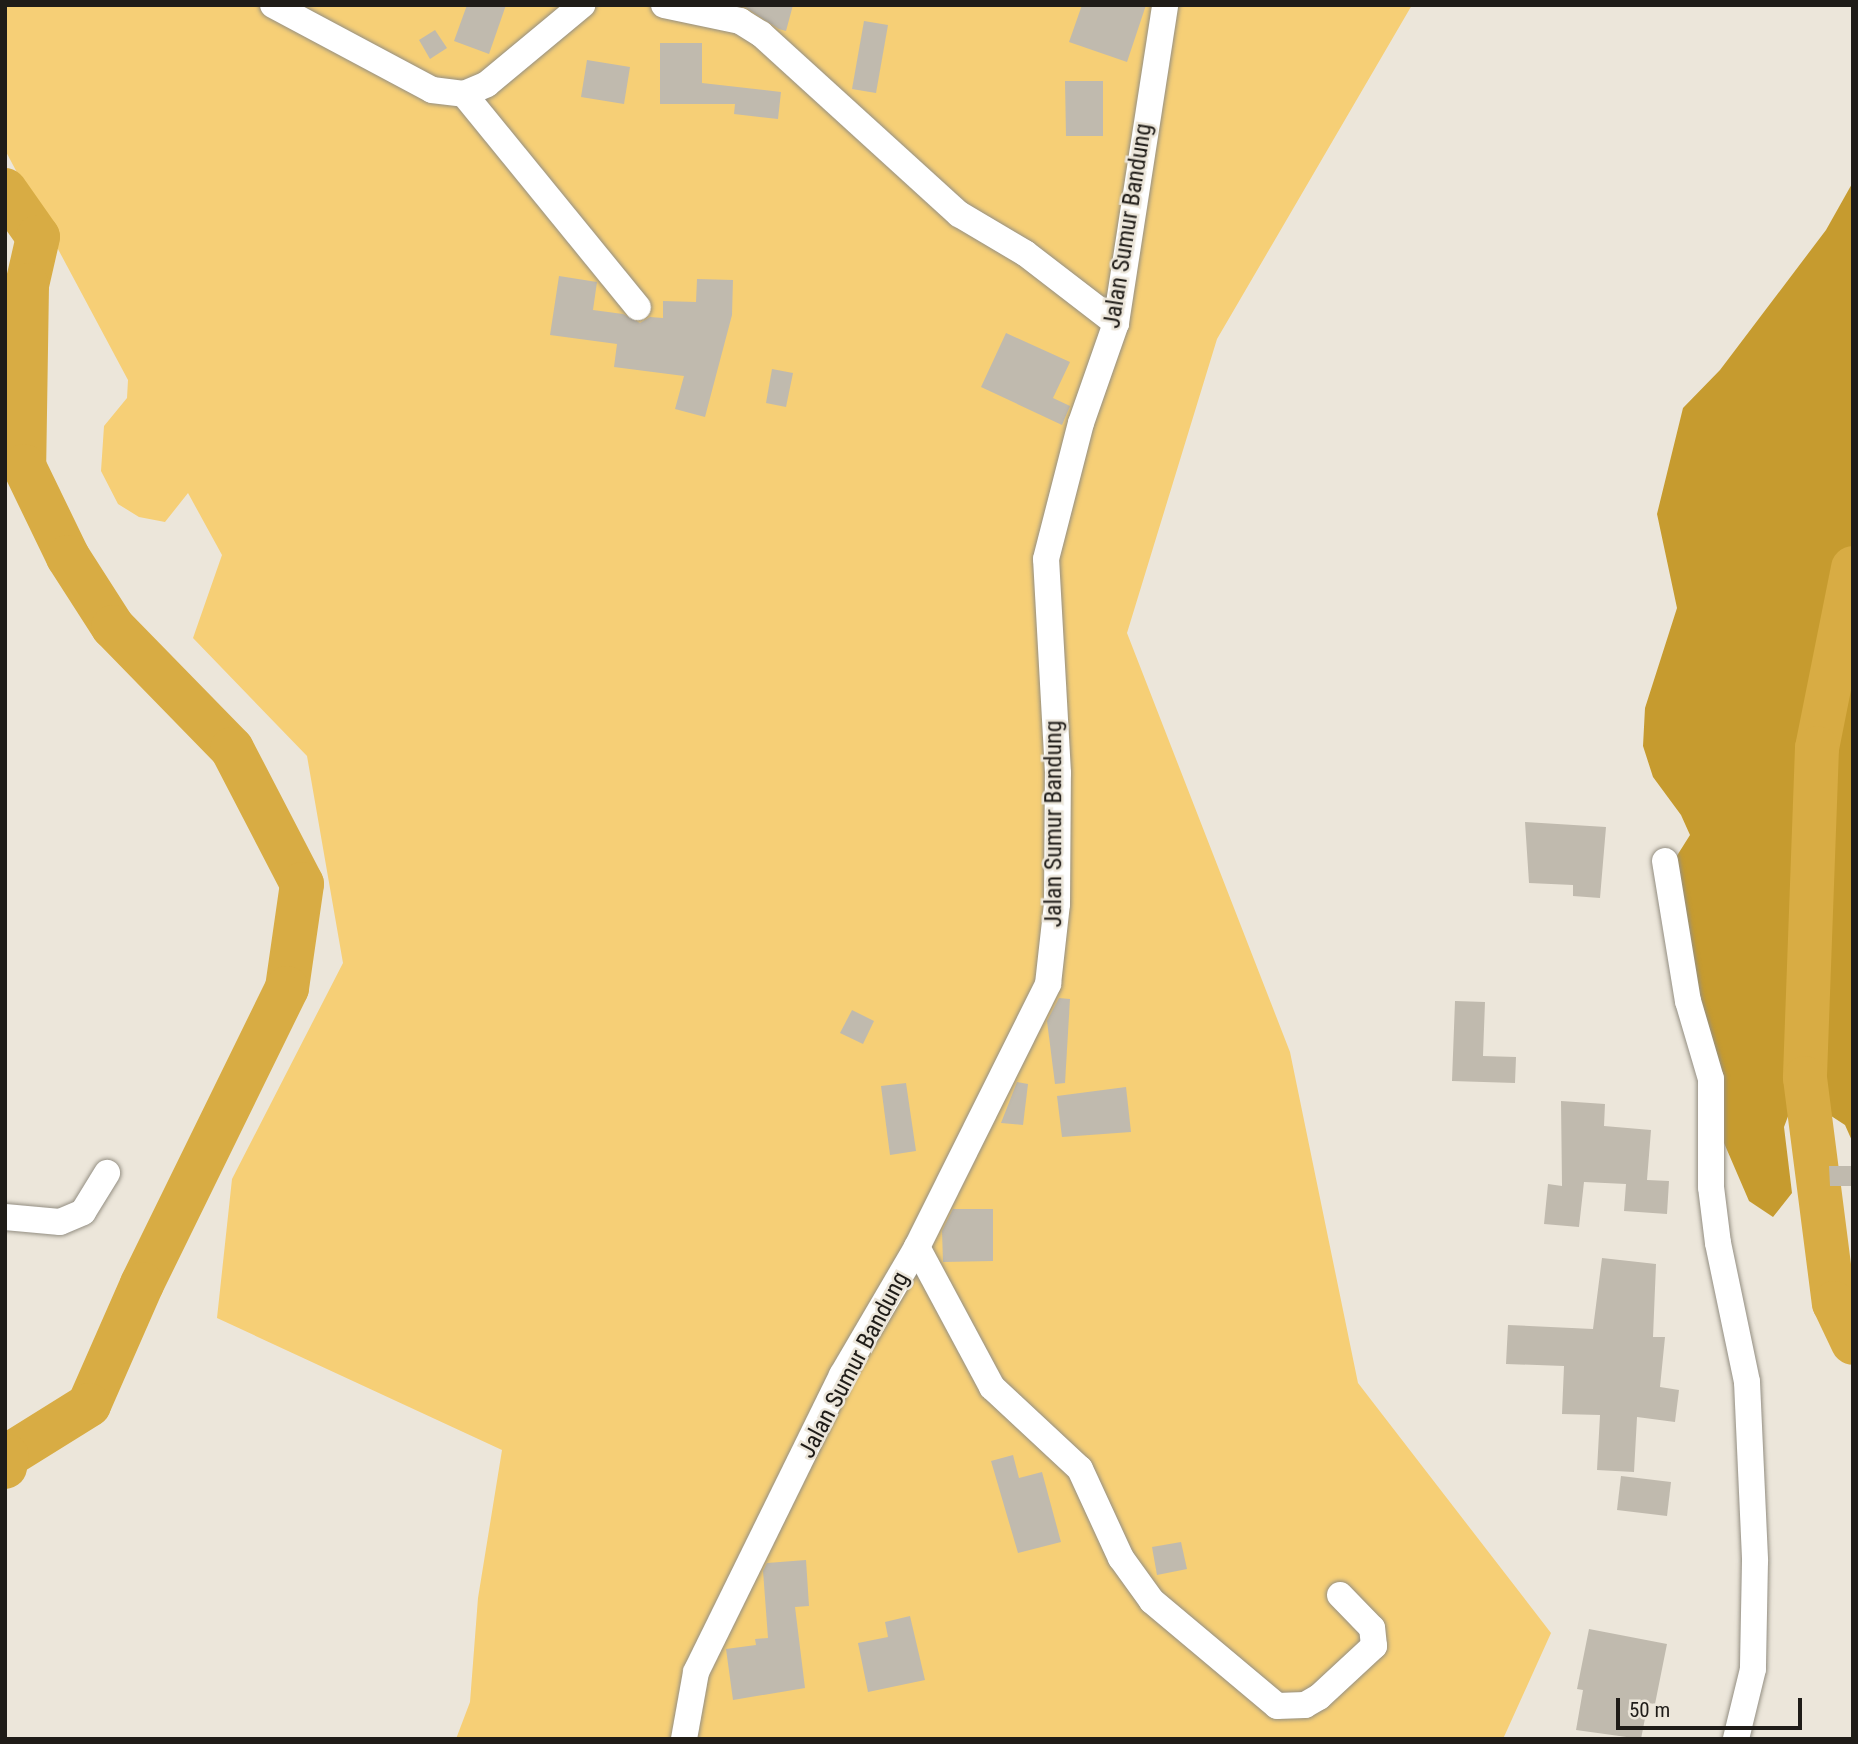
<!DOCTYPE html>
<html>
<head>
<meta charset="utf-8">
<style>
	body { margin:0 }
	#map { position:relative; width:1858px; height:1744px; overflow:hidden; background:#ece6da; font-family:"Roboto Condensed",sans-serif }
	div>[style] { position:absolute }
	.green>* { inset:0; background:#f6cf76 }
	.forest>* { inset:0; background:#c69b2f }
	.river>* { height:44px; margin:-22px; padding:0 22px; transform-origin:22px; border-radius:22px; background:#d8ac44 }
	.building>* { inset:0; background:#c0baae }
	.roads { filter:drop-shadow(0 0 2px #938e82) drop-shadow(0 0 2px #938e82) }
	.minor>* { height:26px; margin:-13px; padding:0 13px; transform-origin:13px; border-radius:13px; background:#fff }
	span { translate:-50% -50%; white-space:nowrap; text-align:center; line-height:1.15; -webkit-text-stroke:5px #ece6da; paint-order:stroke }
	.street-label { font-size:24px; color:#1f1c18 }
	.frame { position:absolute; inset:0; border:7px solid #1f1c18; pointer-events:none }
	.scale { position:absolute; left:1616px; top:1698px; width:186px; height:32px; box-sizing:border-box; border:4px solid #1f1c18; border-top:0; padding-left:9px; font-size:21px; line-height:24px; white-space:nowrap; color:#1f1c18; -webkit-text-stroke:5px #ece6da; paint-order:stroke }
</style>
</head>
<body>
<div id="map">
	<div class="green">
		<div style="clip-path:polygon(5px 5px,1412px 5px,1217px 339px,1127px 633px,1290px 1052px,1358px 1383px,1551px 1633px,1503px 1739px,456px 1739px,470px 1702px,478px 1598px,502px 1450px,217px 1318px,232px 1179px,343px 963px,307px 756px,193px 638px,222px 555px,188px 493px,165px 522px,139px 517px,118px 504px,101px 471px,104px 426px,127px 398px,128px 380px,5px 150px)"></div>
	</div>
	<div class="forest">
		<div style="clip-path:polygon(1853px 182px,1853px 1143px,1845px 1125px,1822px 1110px,1793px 1103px,1784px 1127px,1792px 1193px,1773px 1217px,1749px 1201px,1724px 1143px,1673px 862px,1690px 835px,1681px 815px,1653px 777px,1643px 746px,1645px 708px,1677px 608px,1657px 514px,1683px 408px,1720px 370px,1826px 230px)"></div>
	</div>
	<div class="river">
		<div style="left:5px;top:190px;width:57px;rotate:54.9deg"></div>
		<div style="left:38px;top:237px;width:49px;rotate:102.9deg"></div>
		<div style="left:27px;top:285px;width:181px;rotate:90.9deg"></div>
		<div style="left:24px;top:466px;width:101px;rotate:64.2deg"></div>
		<div style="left:68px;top:557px;width:83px;rotate:57.3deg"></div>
		<div style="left:113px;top:627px;width:170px;rotate:45.7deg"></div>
		<div style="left:232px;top:749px;width:152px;rotate:62.6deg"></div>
		<div style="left:302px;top:884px;width:105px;rotate:98.2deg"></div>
		<div style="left:287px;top:988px;width:330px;rotate:116.1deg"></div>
		<div style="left:142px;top:1284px;width:132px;rotate:113.7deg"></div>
		<div style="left:89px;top:1405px;width:97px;rotate:148.1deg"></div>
		<div style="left:7px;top:1456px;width:11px;rotate:100deg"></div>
		<div style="left:1853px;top:568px;width:184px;rotate:101.3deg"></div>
		<div style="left:1817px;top:748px;width:330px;rotate:92.1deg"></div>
		<div style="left:1805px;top:1078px;width:227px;rotate:82.7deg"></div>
		<div style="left:1834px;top:1303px;width:44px;rotate:64.6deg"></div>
	</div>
	<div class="building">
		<div style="clip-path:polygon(467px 5px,506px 5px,489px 54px,454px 41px)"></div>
		<div style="clip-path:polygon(742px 5px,793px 5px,786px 31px,779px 29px)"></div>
		<div style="clip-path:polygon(1082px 5px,1146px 5px,1127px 62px,1069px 42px)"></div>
		<div style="clip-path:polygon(864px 21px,888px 25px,876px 93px,852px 89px)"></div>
		<div style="clip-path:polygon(435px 30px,447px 48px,430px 59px,419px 40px)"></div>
		<div style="clip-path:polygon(660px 43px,702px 43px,702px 83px,781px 92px,778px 119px,734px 114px,735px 104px,660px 104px)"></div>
		<div style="clip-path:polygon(587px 60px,630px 67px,624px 104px,581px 97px)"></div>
		<div style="clip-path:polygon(1065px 81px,1103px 81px,1103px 136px,1066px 136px)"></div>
		<div style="clip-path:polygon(559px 276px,597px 282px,593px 310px,623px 314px,640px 323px,650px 317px,663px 318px,663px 301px,696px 302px,697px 279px,733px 280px,732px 315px,705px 417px,675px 409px,684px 376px,614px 367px,617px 344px,550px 335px)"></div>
		<div style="clip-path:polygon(1006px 333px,1070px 362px,1053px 398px,1070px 406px,1062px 425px,981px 387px)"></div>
		<div style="clip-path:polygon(772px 369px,793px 373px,786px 407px,766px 403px)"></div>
		<div style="clip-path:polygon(1525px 822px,1606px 827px,1600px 898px,1573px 896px,1573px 885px,1529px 883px)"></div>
		<div style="clip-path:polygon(1059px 998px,1070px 999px,1065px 1083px,1055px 1084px,1047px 1021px)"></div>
		<div style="clip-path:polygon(1455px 1001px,1485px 1002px,1483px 1056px,1516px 1057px,1515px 1083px,1452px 1081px)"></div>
		<div style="clip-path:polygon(852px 1010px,874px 1021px,863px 1044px,840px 1033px)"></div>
		<div style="clip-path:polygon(1017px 1082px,1028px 1084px,1023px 1125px,1001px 1123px)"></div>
		<div style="clip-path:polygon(906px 1083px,916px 1151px,890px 1155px,881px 1086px)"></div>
		<div style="clip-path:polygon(1126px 1087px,1131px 1132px,1062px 1137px,1057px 1096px)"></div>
		<div style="clip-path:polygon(1561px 1101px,1605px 1104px,1604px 1126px,1651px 1130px,1647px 1180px,1669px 1181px,1667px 1214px,1624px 1211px,1626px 1184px,1584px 1182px,1579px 1227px,1544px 1224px,1548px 1184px,1562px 1186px)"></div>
		<div style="clip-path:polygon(1829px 1166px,1851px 1166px,1851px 1186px,1830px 1186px)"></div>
		<div style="clip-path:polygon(953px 1209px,993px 1209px,993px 1261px,943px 1262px,942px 1231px)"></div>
		<div style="clip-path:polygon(1602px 1258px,1656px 1264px,1653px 1337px,1665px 1337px,1660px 1387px,1679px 1390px,1675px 1422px,1637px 1417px,1634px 1472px,1597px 1470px,1600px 1415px,1562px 1414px,1564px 1366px,1506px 1364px,1508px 1325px,1593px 1329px)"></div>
		<div style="clip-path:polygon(1013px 1455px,1019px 1478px,1042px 1472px,1061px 1542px,1018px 1553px,991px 1461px)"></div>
		<div style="clip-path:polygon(1621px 1476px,1671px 1482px,1667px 1516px,1617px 1510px)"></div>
		<div style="clip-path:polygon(1181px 1542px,1187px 1569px,1157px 1575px,1152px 1547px)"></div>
		<div style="clip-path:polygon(806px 1560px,809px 1606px,795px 1607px,805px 1688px,733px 1700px,726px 1649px,756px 1645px,755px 1639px,768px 1638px,763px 1571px,767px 1563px)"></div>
		<div style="clip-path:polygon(910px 1616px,925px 1680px,868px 1692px,858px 1643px,888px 1637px,885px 1622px)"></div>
		<div style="clip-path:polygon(1589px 1629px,1667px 1644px,1655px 1704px,1648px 1703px,1641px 1739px,1576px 1730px,1583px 1690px,1577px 1689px)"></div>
	</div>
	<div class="roads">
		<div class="minor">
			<div style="left:273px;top:5px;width:180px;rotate:28.1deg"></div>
			<div style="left:432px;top:90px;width:32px;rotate:7deg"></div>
			<div style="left:464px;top:94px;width:25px;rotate:-23deg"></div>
			<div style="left:487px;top:84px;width:124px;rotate:-39.7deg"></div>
			<div style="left:664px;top:5px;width:78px;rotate:11.9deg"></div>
			<div style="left:740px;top:21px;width:25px;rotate:32deg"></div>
			<div style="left:761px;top:34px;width:268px;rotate:42.3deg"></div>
			<div style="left:959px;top:214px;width:77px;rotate:30.6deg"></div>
			<div style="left:1025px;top:253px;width:115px;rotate:37.6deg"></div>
			<div style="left:464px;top:94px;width:275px;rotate:50.8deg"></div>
			<div style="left:1665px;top:861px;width:142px;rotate:80.7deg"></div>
			<div style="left:1688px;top:1001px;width:81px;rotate:73.6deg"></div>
			<div style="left:1711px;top:1079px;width:108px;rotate:90deg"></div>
			<div style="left:1711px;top:1187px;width:56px;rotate:82.9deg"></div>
			<div style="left:1718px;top:1243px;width:142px;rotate:78.2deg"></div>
			<div style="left:1747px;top:1382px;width:179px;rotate:87.4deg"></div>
			<div style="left:1755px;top:1561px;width:108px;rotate:91.1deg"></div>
			<div style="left:1753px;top:1669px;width:72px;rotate:103.7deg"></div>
			<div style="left:5px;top:1217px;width:55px;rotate:5.2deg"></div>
			<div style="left:60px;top:1222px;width:25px;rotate:-23deg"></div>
			<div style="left:83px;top:1212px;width:46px;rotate:-58.4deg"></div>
			<div style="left:917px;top:1247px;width:159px;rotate:61.8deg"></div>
			<div style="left:992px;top:1387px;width:120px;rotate:43deg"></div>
			<div style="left:1080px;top:1469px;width:98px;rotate:65.3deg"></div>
			<div style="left:1121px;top:1558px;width:53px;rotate:54.2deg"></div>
			<div style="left:1152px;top:1601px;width:163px;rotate:40deg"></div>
			<div style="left:1277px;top:1706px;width:28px;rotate:-2deg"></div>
			<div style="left:1305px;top:1705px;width:16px;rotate:-30deg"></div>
			<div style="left:1319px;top:1697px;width:75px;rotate:-42.8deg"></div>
			<div style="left:1374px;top:1646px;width:18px;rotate:-96deg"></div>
			<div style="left:1372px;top:1628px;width:46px;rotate:-134.1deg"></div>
			<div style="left:684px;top:1739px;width:68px;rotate:-79.8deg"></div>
			<div style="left:696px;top:1672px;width:331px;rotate:-63.8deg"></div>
			<div style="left:842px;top:1375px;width:148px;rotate:-59.6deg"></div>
			<div style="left:917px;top:1247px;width:294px;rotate:-63.5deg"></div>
			<div style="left:1048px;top:984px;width:81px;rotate:-83.6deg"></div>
			<div style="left:1057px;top:904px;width:131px;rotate:-89.6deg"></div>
			<div style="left:1058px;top:773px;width:214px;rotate:-93.2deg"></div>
			<div style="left:1046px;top:559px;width:140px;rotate:-75.6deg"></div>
			<div style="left:1081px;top:423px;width:106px;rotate:-70.7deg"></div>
			<div style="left:1116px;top:323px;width:322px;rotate:-81.2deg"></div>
		</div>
	</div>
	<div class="street-label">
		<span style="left:1128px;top:226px;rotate:-81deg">Jalan Sumur Bandung</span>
		<span style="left:1054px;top:824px;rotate:-90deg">Jalan Sumur Bandung</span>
		<span style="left:854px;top:1365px;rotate:-62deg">Jalan Sumur Bandung</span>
	</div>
	<div class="frame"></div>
	<div class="scale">50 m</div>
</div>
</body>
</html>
